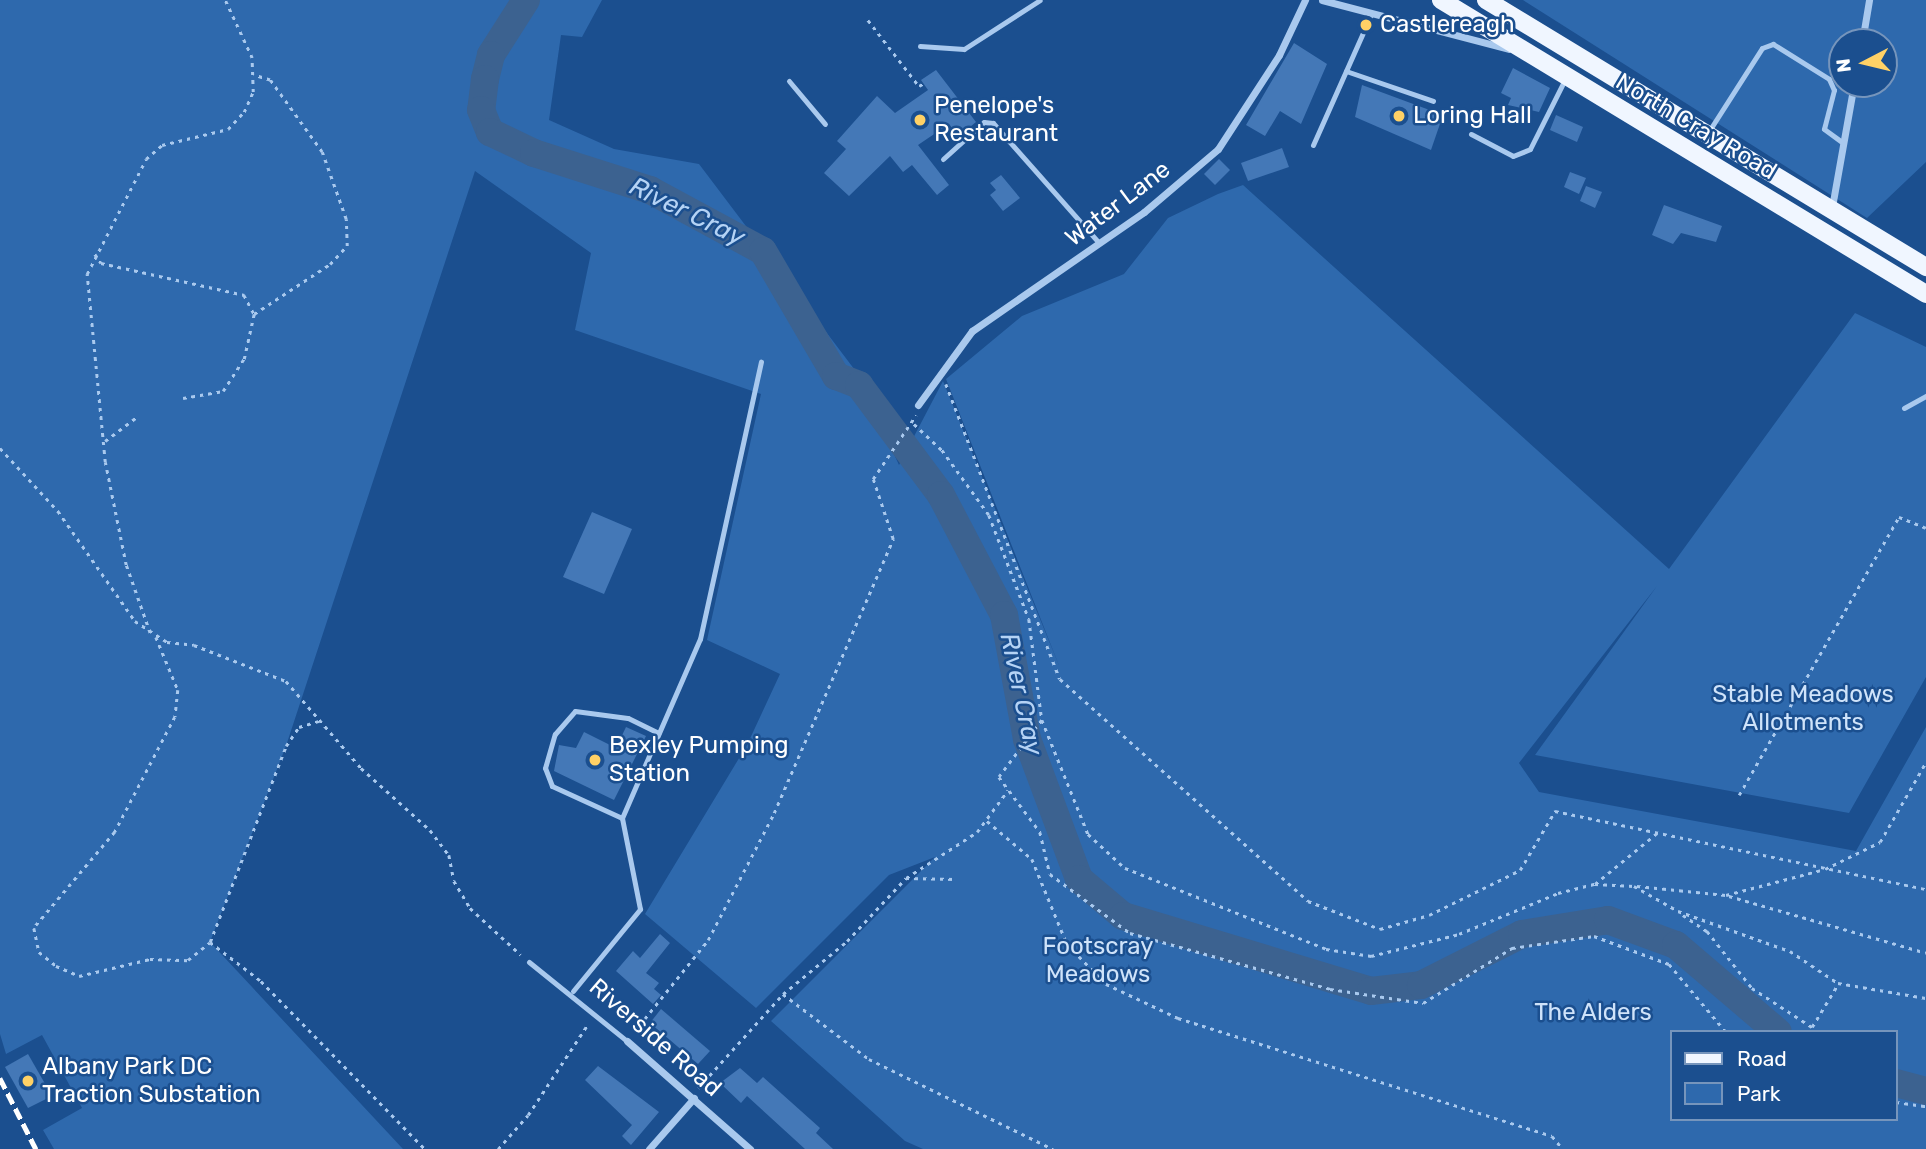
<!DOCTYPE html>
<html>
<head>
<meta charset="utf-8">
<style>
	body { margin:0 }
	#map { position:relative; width:1926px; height:1149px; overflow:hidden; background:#1b4f8f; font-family:Rubik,sans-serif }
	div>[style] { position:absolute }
	.green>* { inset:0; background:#2e69ad }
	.river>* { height:28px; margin:-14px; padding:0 14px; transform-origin:14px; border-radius:14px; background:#3c6290 }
	.building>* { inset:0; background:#4478b7 }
	.path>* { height:2.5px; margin-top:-1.25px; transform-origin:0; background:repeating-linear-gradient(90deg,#a9c9ee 0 3.5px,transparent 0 8.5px) }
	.service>* { height:5px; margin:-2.5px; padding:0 2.5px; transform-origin:2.5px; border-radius:2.5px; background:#a9c9ee }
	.minor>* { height:7px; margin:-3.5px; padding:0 3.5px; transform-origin:3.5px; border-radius:3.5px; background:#a9c9ee }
	.primary>* { height:18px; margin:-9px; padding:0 9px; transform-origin:9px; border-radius:9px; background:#f0f6ff }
	.rail>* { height:4.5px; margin-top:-2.25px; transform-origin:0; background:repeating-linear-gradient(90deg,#fff 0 12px,transparent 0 17px) }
	.dots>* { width:19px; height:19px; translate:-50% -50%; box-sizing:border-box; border:4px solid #1b4f8f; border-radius:50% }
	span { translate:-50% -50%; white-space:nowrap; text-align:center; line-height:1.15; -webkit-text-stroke:5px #1b4f8f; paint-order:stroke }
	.poi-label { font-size:24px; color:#fff }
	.left { translate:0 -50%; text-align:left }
	.street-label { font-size:24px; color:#fff }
	.park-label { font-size:24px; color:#cfe3fa }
	.water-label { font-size:26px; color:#b5d3f5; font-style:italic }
	.legend { position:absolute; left:1670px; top:1030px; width:228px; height:91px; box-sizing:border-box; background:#1b4f8f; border:2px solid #7695bc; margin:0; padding:9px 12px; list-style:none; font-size:21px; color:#fff }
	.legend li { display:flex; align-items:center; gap:14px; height:35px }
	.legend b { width:35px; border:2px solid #7695bc }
	.north { position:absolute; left:1828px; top:28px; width:70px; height:70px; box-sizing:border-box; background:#1b4f8f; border:2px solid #7695bc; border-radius:50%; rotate:263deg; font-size:19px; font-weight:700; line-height:28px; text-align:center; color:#fff }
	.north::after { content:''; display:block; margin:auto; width:24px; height:32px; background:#ffd166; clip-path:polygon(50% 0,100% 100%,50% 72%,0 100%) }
</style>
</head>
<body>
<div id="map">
	<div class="green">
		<div style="clip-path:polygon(evenodd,0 0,602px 0,582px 37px,561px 35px,549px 120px,614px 149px,699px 164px,901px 431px,883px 430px,899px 465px,943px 381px,1060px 668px,946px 379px,1022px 316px,1124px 274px,1168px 218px,1218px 194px,1243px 185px,1669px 569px,1855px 313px,1926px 347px,1926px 677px,1849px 813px,1535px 755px,1657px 586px,1519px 763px,1539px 792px,1856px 851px,1926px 727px,1926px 1149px,923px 1149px,905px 1141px,771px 1021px,935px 857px,889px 875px,756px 1008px,645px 914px,747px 745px,780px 674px,707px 640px,761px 394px,575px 330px,591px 253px,475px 171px,286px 746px,210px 942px,403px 1149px,54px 1149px,43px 1130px,82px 1108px,42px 1035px,6px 1054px,0 1034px,0 0,1672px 1032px,1896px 1032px,1896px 1119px,1672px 1119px,1672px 1032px)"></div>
		<div style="clip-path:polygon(evenodd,1523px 0,1926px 0,1926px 162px,1867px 218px,1523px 0,1842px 42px,1884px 42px,1884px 84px,1842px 84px,1842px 42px)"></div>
	</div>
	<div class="river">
		<div style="left:526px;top:0;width:65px;rotate:122.5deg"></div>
		<div style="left:491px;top:55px;width:25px;rotate:104deg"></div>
		<div style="left:485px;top:79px;width:31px;rotate:97deg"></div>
		<div style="left:481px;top:110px;width:24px;rotate:68deg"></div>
		<div style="left:490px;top:132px;width:49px;rotate:25.5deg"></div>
		<div style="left:534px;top:153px;width:122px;rotate:17.7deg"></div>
		<div style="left:650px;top:190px;width:128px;rotate:28.4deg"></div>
		<div style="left:763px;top:251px;width:145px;rotate:59.7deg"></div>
		<div style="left:836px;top:376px;width:25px;rotate:21deg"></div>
		<div style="left:859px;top:385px;width:137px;rotate:53.3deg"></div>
		<div style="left:941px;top:495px;width:136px;rotate:62.3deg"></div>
		<div style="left:1004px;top:615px;width:126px;rotate:79.5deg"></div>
		<div style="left:1027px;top:739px;width:149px;rotate:69.6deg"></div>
		<div style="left:1079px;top:879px;width:57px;rotate:40.1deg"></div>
		<div style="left:1123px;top:916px;width:259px;rotate:16.8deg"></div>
		<div style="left:1371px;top:991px;width:50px;rotate:-6.8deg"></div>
		<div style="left:1421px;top:985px;width:113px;rotate:-26.8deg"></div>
		<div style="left:1522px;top:934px;width:87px;rotate:-9.2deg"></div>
		<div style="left:1608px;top:920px;width:72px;rotate:20.2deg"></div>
		<div style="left:1676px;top:945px;width:134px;rotate:40.5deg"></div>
		<div style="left:1896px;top:1083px;width:31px;rotate:15deg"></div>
	</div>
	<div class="building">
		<div style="clip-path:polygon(1294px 43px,1327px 64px,1301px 124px,1280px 111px,1265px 136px,1246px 125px)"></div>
		<div style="clip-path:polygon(1513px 68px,1550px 88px,1539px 112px,1508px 105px,1511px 98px,1501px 93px)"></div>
		<div style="clip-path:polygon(936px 70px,976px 122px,958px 137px,949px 124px,918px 145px,949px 185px,937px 195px,912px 165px,903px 172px,890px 156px,849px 196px,824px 173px,846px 149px,837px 141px,877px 96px,895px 113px,928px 90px,921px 80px)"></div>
		<div style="clip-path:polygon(1362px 85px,1443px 115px,1431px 150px,1355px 117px)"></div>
		<div style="clip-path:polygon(1556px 115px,1583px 127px,1577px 142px,1550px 130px)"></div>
		<div style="clip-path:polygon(1282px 148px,1289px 167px,1248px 181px,1241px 163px)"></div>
		<div style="clip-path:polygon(1219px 159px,1230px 170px,1215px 185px,1204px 174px)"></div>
		<div style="clip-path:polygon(1570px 172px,1586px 178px,1579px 194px,1564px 187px)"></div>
		<div style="clip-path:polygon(1001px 175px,1020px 198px,1003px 211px,990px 195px,996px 190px,990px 183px)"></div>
		<div style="clip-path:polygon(1586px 186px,1602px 192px,1595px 208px,1580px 201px)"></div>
		<div style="clip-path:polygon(1664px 205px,1722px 226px,1716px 242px,1681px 233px,1673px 244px,1652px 235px)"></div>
		<div style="clip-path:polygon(592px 512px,632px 529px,604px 594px,563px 577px)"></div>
		<div style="clip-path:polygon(626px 727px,646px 736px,614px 800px,554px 771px,559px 745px,576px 748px,584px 732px,616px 748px)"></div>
		<div style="clip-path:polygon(660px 934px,670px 943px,646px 973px,659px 983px,654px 989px,661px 995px,653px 1004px,616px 971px,633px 951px,640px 958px)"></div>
		<div style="clip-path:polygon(661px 1009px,710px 1051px,698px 1064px,650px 1023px)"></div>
		<div style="clip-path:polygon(28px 1054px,52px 1096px,28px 1108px,5px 1067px)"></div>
		<div style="clip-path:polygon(598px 1066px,659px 1112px,631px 1145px,622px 1136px,632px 1125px,585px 1080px)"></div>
		<div style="clip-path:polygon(740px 1068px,757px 1083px,763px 1077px,820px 1128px,816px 1133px,833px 1149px,805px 1149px,747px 1096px,741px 1103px,720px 1083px)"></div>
	</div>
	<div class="path">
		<div style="left:868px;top:20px;width:83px;rotate:52.3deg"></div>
		<div style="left:919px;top:86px;width:6px;rotate:-31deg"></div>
		<div style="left:95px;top:254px;width:11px;rotate:56deg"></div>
		<div style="left:101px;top:263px;width:147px;rotate:12.6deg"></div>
		<div style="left:244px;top:295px;width:21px;rotate:62deg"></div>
		<div style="left:946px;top:384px;width:316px;rotate:68.9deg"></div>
		<div style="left:1060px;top:679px;width:333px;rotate:41.8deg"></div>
		<div style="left:1308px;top:901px;width:77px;rotate:21.3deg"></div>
		<div style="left:1380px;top:929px;width:51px;rotate:-15.9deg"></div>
		<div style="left:1429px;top:915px;width:102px;rotate:-26.3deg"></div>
		<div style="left:1520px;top:870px;width:69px;rotate:-59.3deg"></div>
		<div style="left:1555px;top:811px;width:379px;rotate:11.9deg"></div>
		<div style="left:183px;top:398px;width:41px;rotate:-9.9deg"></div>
		<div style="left:223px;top:391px;width:38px;rotate:-57deg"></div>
		<div style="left:244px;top:359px;width:46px;rotate:-77.5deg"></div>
		<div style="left:254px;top:314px;width:91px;rotate:-33.3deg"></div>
		<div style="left:330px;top:264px;width:25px;rotate:-47deg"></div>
		<div style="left:347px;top:246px;width:27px;rotate:-92deg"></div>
		<div style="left:346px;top:219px;width:71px;rotate:-109.7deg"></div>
		<div style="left:322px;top:152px;width:89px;rotate:-125.8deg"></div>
		<div style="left:270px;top:80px;width:17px;rotate:-163deg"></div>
		<div style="left:914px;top:424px;width:38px;rotate:43deg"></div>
		<div style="left:942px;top:450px;width:80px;rotate:54.1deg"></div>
		<div style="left:989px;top:515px;width:111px;rotate:69deg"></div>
		<div style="left:1029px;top:619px;width:102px;rotate:82.7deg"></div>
		<div style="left:1042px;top:720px;width:123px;rotate:68deg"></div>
		<div style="left:1088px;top:834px;width:50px;rotate:42.6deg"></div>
		<div style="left:1125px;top:868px;width:217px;rotate:21.9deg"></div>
		<div style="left:1326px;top:949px;width:46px;rotate:8.8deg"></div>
		<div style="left:1371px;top:956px;width:91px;rotate:-14deg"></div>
		<div style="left:1459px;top:934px;width:107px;rotate:-22.5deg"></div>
		<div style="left:1558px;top:893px;width:38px;rotate:-14deg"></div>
		<div style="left:1595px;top:884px;width:39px;rotate:3deg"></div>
		<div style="left:1634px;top:886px;width:51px;rotate:29.6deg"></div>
		<div style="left:1678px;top:911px;width:119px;rotate:19.7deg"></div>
		<div style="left:1790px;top:951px;width:58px;rotate:33.7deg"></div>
		<div style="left:1838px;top:983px;width:89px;rotate:9.7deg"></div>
		<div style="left:105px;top:441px;width:41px;rotate:-37.1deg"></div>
		<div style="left:0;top:448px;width:86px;rotate:47.4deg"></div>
		<div style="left:58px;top:511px;width:134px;rotate:55deg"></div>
		<div style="left:135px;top:621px;width:38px;rotate:33deg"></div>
		<div style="left:167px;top:642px;width:27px;rotate:6deg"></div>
		<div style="left:194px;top:645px;width:99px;rotate:21.4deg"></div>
		<div style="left:286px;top:681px;width:115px;rotate:49.2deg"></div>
		<div style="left:361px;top:768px;width:93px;rotate:41.9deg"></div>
		<div style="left:430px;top:830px;width:31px;rotate:53deg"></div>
		<div style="left:449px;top:855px;width:26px;rotate:79deg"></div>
		<div style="left:454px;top:881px;width:31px;rotate:59deg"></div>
		<div style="left:470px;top:908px;width:69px;rotate:42.7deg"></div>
		<div style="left:150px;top:633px;width:72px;rotate:-109.4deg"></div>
		<div style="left:126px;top:565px;width:105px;rotate:-101.5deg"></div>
		<div style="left:105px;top:462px;width:189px;rotate:-95.5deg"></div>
		<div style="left:87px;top:274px;width:129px;rotate:-62.8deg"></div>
		<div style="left:146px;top:159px;width:21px;rotate:-41deg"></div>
		<div style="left:162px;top:145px;width:68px;rotate:-13.6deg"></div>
		<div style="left:228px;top:129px;width:23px;rotate:-47deg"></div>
		<div style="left:244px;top:112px;width:22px;rotate:-66deg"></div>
		<div style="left:253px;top:92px;width:34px;rotate:-92deg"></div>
		<div style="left:252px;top:58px;width:64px;rotate:-115deg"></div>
		<div style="left:156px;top:637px;width:57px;rotate:67.5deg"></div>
		<div style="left:178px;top:690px;width:27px;rotate:96deg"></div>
		<div style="left:175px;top:717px;width:130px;rotate:117.6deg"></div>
		<div style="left:115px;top:832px;width:126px;rotate:130.2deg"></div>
		<div style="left:34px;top:928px;width:25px;rotate:78deg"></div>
		<div style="left:39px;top:952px;width:22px;rotate:39deg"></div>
		<div style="left:56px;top:966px;width:25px;rotate:23deg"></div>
		<div style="left:79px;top:976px;width:73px;rotate:-13.5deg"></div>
		<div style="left:150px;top:959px;width:38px;rotate:2deg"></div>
		<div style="left:188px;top:960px;width:28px;rotate:-39deg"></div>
		<div style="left:210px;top:942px;width:210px;rotate:-68.8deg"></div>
		<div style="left:286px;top:746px;width:23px;rotate:-56deg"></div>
		<div style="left:299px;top:727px;width:21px;rotate:-17deg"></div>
		<div style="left:1042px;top:720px;width:71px;rotate:127deg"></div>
		<div style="left:999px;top:777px;width:69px;rotate:53.3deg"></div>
		<div style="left:1040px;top:832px;width:43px;rotate:76.6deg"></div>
		<div style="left:1050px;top:874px;width:99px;rotate:36.4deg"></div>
		<div style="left:1130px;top:933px;width:208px;rotate:15.6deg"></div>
		<div style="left:1330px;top:989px;width:94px;rotate:8.6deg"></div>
		<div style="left:1423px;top:1003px;width:105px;rotate:-31.7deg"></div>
		<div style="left:1512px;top:948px;width:83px;rotate:-8.3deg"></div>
		<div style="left:1594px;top:936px;width:80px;rotate:20.5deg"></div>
		<div style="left:1669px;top:964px;width:89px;rotate:50deg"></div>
		<div style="left:1739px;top:795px;width:321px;rotate:-60.1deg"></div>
		<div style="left:1899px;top:517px;width:29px;rotate:22deg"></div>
		<div style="left:987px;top:821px;width:59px;rotate:40.2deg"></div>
		<div style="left:1032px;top:859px;width:92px;rotate:67.6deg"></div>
		<div style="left:1067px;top:944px;width:56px;rotate:45.7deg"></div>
		<div style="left:1106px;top:984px;width:80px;rotate:25.3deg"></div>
		<div style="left:1178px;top:1018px;width:392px;rotate:17.5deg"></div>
		<div style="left:1552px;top:1136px;width:17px;rotate:50deg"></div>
		<div style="left:906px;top:878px;width:49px;rotate:1.2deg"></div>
		<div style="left:1595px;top:884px;width:80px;rotate:-39.4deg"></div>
		<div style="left:1637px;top:886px;width:89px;rotate:5.8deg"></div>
		<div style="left:1726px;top:895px;width:102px;rotate:-14.7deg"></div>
		<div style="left:1825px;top:869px;width:61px;rotate:-26.1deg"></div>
		<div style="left:1880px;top:842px;width:92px;rotate:-60.1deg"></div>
		<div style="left:1729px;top:896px;width:205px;rotate:16.1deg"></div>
		<div style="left:1683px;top:915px;width:29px;rotate:34deg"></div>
		<div style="left:1707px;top:931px;width:73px;rotate:51.7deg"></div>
		<div style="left:1752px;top:988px;width:72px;rotate:33deg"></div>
		<div style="left:1812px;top:1027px;width:50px;rotate:-58.8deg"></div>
		<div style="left:210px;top:942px;width:64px;rotate:37.4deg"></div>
		<div style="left:261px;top:981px;width:235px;rotate:45.7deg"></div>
		<div style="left:783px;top:994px;width:108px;rotate:37.1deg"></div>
		<div style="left:869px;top:1059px;width:205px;rotate:26.1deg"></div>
		<div style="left:634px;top:1032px;width:118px;rotate:-51.2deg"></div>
		<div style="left:708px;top:940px;width:143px;rotate:-62.5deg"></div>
		<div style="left:774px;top:813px;width:299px;rotate:-66.5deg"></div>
		<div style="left:893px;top:539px;width:63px;rotate:-108.4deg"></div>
		<div style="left:873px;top:479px;width:77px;rotate:-56.1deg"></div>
		<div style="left:698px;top:1088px;width:127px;rotate:-47.9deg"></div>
		<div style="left:783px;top:994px;width:83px;rotate:-39.6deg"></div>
		<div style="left:847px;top:941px;width:86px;rotate:-46.9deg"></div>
		<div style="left:906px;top:878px;width:85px;rotate:-32.9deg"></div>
		<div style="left:977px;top:832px;width:52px;rotate:-53.6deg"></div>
		<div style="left:1896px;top:1102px;width:30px;rotate:8deg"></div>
		<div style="left:498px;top:1149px;width:45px;rotate:-48.6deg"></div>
		<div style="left:528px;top:1115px;width:109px;rotate:-56.6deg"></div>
	</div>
	<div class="service">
		<div style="left:920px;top:46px;width:44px;rotate:3.9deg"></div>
		<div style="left:964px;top:49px;width:90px;rotate:-32.8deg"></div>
		<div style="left:1346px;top:71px;width:92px;rotate:19deg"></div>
		<div style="left:789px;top:81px;width:56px;rotate:50.1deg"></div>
		<div style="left:1709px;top:131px;width:98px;rotate:-57.4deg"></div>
		<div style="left:1762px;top:48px;width:12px;rotate:-20deg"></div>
		<div style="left:1773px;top:44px;width:66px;rotate:32deg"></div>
		<div style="left:1829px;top:79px;width:12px;rotate:66deg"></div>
		<div style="left:1834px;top:90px;width:40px;rotate:104.4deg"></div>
		<div style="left:1824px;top:129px;width:24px;rotate:36deg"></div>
		<div style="left:1471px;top:134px;width:47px;rotate:27.6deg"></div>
		<div style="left:1513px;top:156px;width:18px;rotate:-22deg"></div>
		<div style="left:1530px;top:149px;width:78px;rotate:-63.4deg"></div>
		<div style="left:1313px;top:145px;width:142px;rotate:-66deg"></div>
		<div style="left:943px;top:159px;width:55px;rotate:-42.1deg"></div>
		<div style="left:984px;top:122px;width:9px;rotate:6deg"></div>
		<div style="left:993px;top:123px;width:160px;rotate:48.5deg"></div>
		<div style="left:1904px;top:408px;width:25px;rotate:-29deg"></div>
		<div style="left:622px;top:818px;width:77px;rotate:-155.4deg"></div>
		<div style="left:552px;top:786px;width:19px;rotate:-111deg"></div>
		<div style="left:545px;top:768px;width:35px;rotate:-74deg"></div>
		<div style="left:555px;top:734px;width:30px;rotate:-49deg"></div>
		<div style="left:575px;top:711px;width:53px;rotate:7.5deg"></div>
		<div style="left:628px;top:718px;width:34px;rotate:26deg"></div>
		<div style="left:529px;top:962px;width:126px;rotate:38.9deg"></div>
		<div style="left:573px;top:991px;width:106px;rotate:-50.7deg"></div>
		<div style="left:640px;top:909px;width:93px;rotate:-101.2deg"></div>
		<div style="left:622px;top:818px;width:195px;rotate:-66.5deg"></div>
		<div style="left:700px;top:639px;width:284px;rotate:-77.6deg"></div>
	</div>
	<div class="minor">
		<div style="left:1322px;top:0;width:193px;rotate:14.7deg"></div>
		<div style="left:1862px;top:42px;width:43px;rotate:-80.5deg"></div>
		<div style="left:1832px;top:207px;width:125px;rotate:-79.9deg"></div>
		<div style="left:918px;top:405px;width:92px;rotate:-53.9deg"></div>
		<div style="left:972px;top:331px;width:209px;rotate:-34.7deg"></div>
		<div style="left:1144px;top:212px;width:97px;rotate:-40.4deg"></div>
		<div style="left:1218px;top:149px;width:112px;rotate:-57deg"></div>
		<div style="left:1279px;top:55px;width:61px;rotate:-64.7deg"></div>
		<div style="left:627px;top:1041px;width:164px;rotate:41.3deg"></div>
		<div style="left:649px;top:1149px;width:68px;rotate:-48.6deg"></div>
	</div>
	<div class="primary">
		<div style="left:1441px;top:0;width:567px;rotate:31.22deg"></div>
		<div style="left:1486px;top:0;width:515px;rotate:31.25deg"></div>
	</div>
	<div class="rail">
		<div style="left:0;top:1078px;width:80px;rotate:63.1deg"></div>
	</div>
	<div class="dots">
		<div style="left:1366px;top:25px;background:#ffd166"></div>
		<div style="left:1399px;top:116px;background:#ffd166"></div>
		<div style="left:920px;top:120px;background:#ffd166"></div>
		<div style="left:595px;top:760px;background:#ffd166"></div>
		<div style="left:28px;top:1081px;background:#ffd166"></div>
	</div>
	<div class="poi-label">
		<span class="left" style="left:1380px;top:25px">Castlereagh</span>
		<span class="left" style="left:934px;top:120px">Penelope's<br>Restaurant</span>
		<span class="left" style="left:1413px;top:116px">Loring Hall</span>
		<span class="left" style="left:609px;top:760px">Bexley Pumping<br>Station</span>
		<span class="left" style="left:42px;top:1081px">Albany Park DC<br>Traction Substation</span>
	</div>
	<div class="street-label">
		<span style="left:1696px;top:127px;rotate:31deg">North Cray Road</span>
		<span style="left:1118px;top:204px;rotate:-37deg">Water Lane</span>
		<span style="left:655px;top:1038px;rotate:41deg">Riverside Road</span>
	</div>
	<div class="park-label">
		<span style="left:1803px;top:709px">Stable Meadows<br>Allotments</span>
		<span style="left:1098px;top:961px">Footscray<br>Meadows</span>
		<span style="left:1593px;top:1013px">The Alders</span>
	</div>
	<div class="water-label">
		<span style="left:687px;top:212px;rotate:26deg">River Cray</span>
		<span style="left:1021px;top:694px;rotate:78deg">River Cray</span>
	</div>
	<ul class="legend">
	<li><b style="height:9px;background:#f0f6ff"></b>Road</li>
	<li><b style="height:19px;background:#2e69ad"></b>Park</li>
	</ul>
	<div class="north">N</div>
</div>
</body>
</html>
